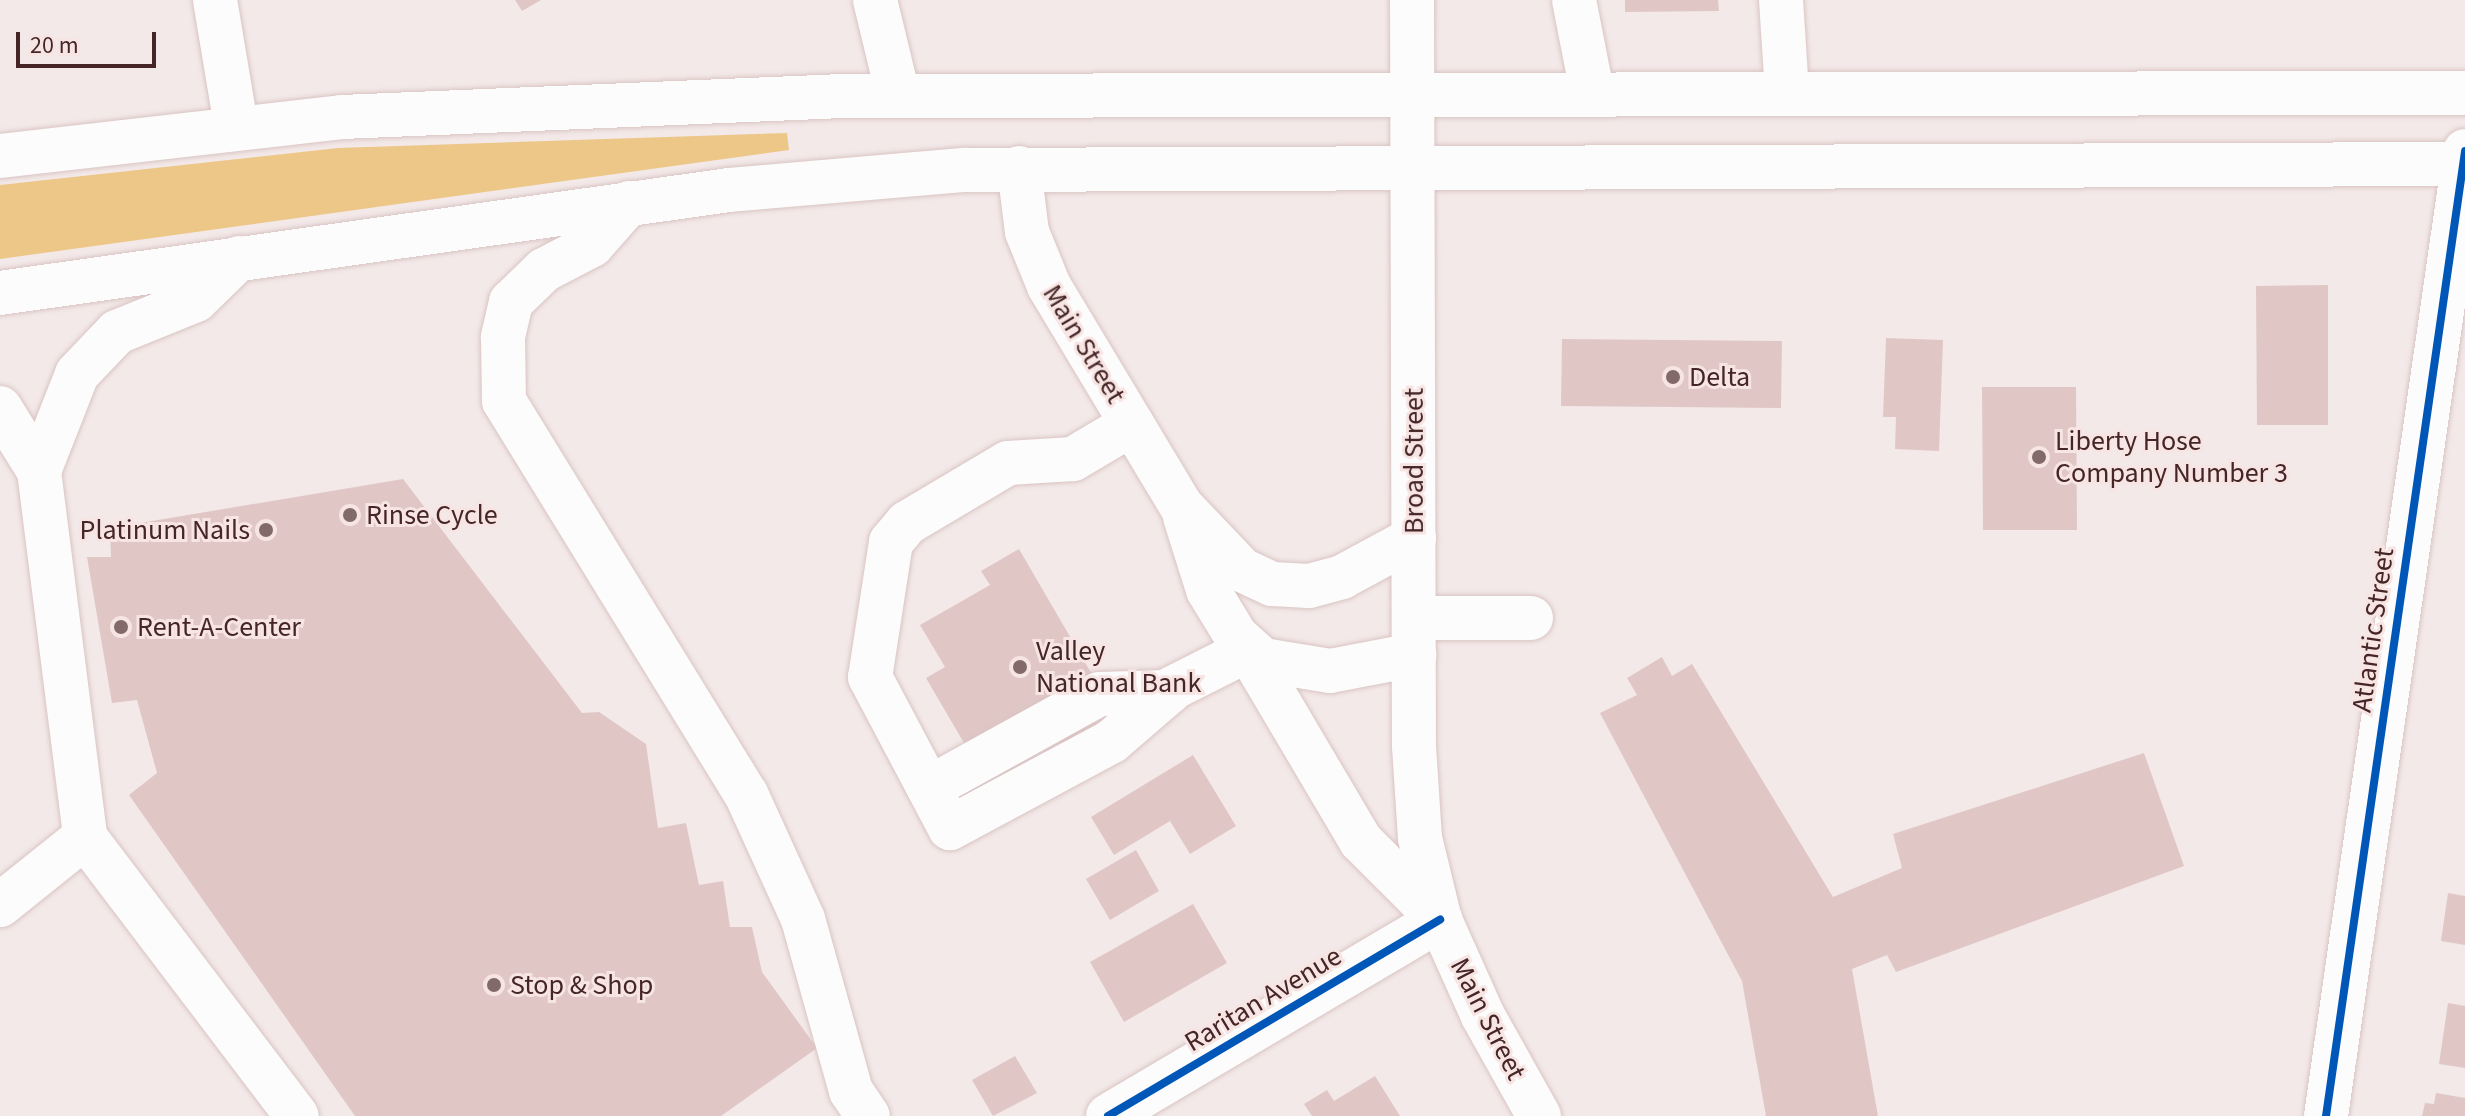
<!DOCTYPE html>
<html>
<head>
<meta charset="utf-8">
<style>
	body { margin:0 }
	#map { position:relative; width:2465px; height:1116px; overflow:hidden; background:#f3e9e8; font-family:"Source Sans 3",sans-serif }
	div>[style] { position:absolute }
	.green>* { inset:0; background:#ecc788 }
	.building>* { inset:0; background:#e0c7c6 }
	.roads { filter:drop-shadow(0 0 2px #d9c4c3) drop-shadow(0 0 2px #d9c4c3) }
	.minor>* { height:44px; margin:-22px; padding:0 22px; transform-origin:22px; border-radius:22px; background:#fdfcfc }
	.major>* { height:44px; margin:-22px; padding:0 22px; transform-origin:22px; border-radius:22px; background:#fdfcfc }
	.highway>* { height:44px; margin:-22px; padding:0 22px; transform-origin:22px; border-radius:22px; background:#fdfcfc }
	.cycleway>* { height:8px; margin:-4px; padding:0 4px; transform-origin:4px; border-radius:4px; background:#0057b8 }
	.dots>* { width:22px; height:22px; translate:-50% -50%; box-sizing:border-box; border:4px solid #f7e5e4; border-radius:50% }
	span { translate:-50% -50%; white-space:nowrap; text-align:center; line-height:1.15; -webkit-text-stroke:6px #f7e5e4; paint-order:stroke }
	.street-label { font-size:28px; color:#452525 }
	.poi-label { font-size:28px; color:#452525 }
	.left { translate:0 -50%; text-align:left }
	.right { translate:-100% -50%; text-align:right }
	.scale { position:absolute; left:16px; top:32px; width:140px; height:36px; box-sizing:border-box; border:4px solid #452525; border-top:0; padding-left:10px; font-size:24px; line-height:28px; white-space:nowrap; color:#452525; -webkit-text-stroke:6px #f7e5e4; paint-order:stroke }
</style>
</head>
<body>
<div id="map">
	<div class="green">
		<div style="clip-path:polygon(787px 133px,789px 150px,0 259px,0 185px,338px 148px)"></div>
	</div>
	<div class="building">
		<div style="clip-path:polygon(515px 0,541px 0,522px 11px)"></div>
		<div style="clip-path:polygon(1625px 0,1718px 0,1719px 11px,1625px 12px)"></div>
		<div style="clip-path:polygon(2328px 285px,2328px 425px,2257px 425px,2256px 286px)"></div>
		<div style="clip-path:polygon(1886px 338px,1943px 340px,1939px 451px,1895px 449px,1896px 417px,1883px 417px)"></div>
		<div style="clip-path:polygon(1562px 339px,1782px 341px,1781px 408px,1561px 406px)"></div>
		<div style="clip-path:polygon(1982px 387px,2076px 387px,2077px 530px,1983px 530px)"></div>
		<div style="clip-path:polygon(403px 479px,582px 713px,599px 712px,646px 744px,658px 828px,686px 823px,699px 885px,723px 881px,730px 927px,752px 927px,762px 972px,817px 1048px,721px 1116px,355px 1116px,129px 795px,157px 773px,137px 700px,112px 703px,87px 557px,111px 557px,110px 528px)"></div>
		<div style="clip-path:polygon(1019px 549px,1097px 683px,1079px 694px,1101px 732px,1066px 752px,1043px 713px,971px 755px,926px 678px,945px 667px,920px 625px,990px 585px,981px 571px)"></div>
		<div style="clip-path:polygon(1662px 657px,1672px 676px,1692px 664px,1833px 897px,1902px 868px,1893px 834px,2144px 753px,2184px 866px,1896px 972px,1887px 955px,1852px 969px,1878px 1116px,1766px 1116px,1742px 981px,1600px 713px,1637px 695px,1627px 678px)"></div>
		<div style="clip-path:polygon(1193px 755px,1236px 826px,1190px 854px,1170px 821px,1114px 855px,1091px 817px)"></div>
		<div style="clip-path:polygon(1136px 850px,1159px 891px,1110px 920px,1086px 879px)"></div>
		<div style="clip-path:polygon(2448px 893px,2465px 896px,2465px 945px,2441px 941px)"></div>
		<div style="clip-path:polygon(1193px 904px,1227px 963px,1124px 1022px,1090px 962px)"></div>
		<div style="clip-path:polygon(2448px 1003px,2465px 1006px,2465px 1068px,2439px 1064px)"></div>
		<div style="clip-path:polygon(1015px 1056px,1037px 1093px,993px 1116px,972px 1080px)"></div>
		<div style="clip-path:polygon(1375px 1076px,1400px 1116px,1312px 1116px,1304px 1104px,1327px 1090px,1334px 1101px)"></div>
		<div style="clip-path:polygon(2436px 1093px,2465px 1098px,2465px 1116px,2422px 1116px,2425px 1103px,2434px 1104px)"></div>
	</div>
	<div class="roads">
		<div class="minor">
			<div style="left:215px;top:0;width:128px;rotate:80.5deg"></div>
			<div style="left:1574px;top:0;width:94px;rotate:78.9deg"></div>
			<div style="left:1781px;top:0;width:92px;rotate:86.3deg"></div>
			<div style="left:629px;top:203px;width:56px;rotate:131.4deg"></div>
			<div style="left:592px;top:245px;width:54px;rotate:152.5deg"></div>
			<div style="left:544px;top:270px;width:46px;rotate:135.9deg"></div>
			<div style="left:511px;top:302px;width:37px;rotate:103deg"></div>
			<div style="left:503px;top:338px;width:63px;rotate:89.1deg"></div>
			<div style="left:504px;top:401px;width:462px;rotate:58.4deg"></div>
			<div style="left:746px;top:794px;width:137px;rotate:65.5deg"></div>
			<div style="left:803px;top:919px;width:179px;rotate:74.4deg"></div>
			<div style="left:851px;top:1091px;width:30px;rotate:56deg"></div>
			<div style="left:0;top:408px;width:74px;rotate:58.2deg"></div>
			<div style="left:39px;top:471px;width:369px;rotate:82.8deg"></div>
			<div style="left:85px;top:837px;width:350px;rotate:52.8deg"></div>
			<div style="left:1132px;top:424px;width:69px;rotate:149.3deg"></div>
			<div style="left:1073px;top:459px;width:65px;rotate:176.5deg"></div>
			<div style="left:1008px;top:463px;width:117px;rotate:149.3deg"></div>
			<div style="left:907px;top:523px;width:25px;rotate:130deg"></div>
			<div style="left:891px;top:542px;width:137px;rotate:98.8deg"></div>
			<div style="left:870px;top:677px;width:171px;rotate:62.1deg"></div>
			<div style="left:950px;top:828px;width:184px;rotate:-28.2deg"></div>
			<div style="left:1112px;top:741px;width:75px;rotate:-40.7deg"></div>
			<div style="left:39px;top:471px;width:104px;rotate:-68.6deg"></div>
			<div style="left:77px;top:374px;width:58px;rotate:-46.4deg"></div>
			<div style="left:117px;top:332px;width:85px;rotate:-22.1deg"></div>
			<div style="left:196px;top:300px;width:60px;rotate:-44.3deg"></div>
			<div style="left:1414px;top:618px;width:117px"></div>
			<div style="left:1143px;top:703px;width:118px;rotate:-26.8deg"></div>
			<div style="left:929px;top:788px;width:194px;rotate:-28.9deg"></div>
			<div style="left:1099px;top:694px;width:70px;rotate:-1.6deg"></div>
			<div style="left:0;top:905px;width:109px;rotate:-38.7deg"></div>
			<div style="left:1108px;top:1116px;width:386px;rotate:-30.6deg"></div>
			<div style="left:2326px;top:1116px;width:975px;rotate:-81.8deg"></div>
		</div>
		<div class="major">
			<div style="left:875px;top:0;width:98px;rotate:76.4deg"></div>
			<div style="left:1412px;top:0;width:746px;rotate:89.85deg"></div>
			<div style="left:1414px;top:746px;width:92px;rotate:86.3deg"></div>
			<div style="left:1420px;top:838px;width:84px;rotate:76.3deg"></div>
			<div style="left:1440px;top:920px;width:105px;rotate:65.9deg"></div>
			<div style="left:1483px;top:1016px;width:115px;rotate:60.8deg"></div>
			<div style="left:1019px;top:168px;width:64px;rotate:82.9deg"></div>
			<div style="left:1027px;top:232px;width:58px;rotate:67.8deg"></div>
			<div style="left:1049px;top:286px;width:258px;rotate:59deg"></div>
			<div style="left:1182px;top:507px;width:87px;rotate:46.4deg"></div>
			<div style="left:1242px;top:570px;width:33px;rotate:25deg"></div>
			<div style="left:1272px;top:584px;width:37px;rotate:3deg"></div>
			<div style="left:1309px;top:586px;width:34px;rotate:-15deg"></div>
			<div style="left:1342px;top:577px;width:82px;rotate:-28.4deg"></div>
			<div style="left:1185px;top:517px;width:77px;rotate:72.5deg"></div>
			<div style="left:1208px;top:590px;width:54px;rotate:58.7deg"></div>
			<div style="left:1236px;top:636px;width:36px;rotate:42deg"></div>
			<div style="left:1263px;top:660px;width:68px;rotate:9.3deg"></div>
			<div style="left:1330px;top:671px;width:86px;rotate:-10.8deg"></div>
			<div style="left:1248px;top:650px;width:222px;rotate:59.4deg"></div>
			<div style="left:1361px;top:841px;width:112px;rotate:45deg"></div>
		</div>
		<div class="highway">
			<div style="left:0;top:156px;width:344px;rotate:-6.5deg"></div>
			<div style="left:342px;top:117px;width:497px;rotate:-2.4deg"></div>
			<div style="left:839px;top:96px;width:1626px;rotate:-0.11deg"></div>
			<div style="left:0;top:293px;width:736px;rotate:-8.04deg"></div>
			<div style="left:729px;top:190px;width:236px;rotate:-4.9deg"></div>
			<div style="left:964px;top:170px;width:1501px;rotate:-0.23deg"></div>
		</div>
	</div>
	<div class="cycleway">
		<div style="left:1108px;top:1116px;width:386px;rotate:-30.6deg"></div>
		<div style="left:2326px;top:1116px;width:975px;rotate:-81.8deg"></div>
	</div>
	<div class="dots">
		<div style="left:1673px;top:377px;background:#826a69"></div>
		<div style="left:2039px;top:457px;background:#826a69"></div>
		<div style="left:350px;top:515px;background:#826a69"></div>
		<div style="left:266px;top:530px;background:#826a69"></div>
		<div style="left:121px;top:627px;background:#826a69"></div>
		<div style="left:1020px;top:667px;background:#826a69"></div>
		<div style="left:494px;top:985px;background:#826a69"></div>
	</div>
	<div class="street-label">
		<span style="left:1084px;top:344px;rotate:59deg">Main Street</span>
		<span style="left:1414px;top:461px;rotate:-90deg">Broad Street</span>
		<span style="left:2373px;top:630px;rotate:-82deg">Atlantic Street</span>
		<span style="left:1263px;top:999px;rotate:-31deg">Raritan Avenue</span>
		<span style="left:1488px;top:1019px;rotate:63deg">Main Street</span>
	</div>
	<div class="poi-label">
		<span class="left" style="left:1689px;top:377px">Delta</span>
		<span class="left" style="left:2055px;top:457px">Liberty Hose<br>Company Number 3</span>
		<span class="left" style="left:366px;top:515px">Rinse Cycle</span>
		<span class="right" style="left:250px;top:530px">Platinum Nails</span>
		<span class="left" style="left:137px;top:627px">Rent-A-Center</span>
		<span class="left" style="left:1036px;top:667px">Valley<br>National Bank</span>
		<span class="left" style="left:510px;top:985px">Stop &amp; Shop</span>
	</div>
	<div class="scale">20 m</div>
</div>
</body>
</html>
